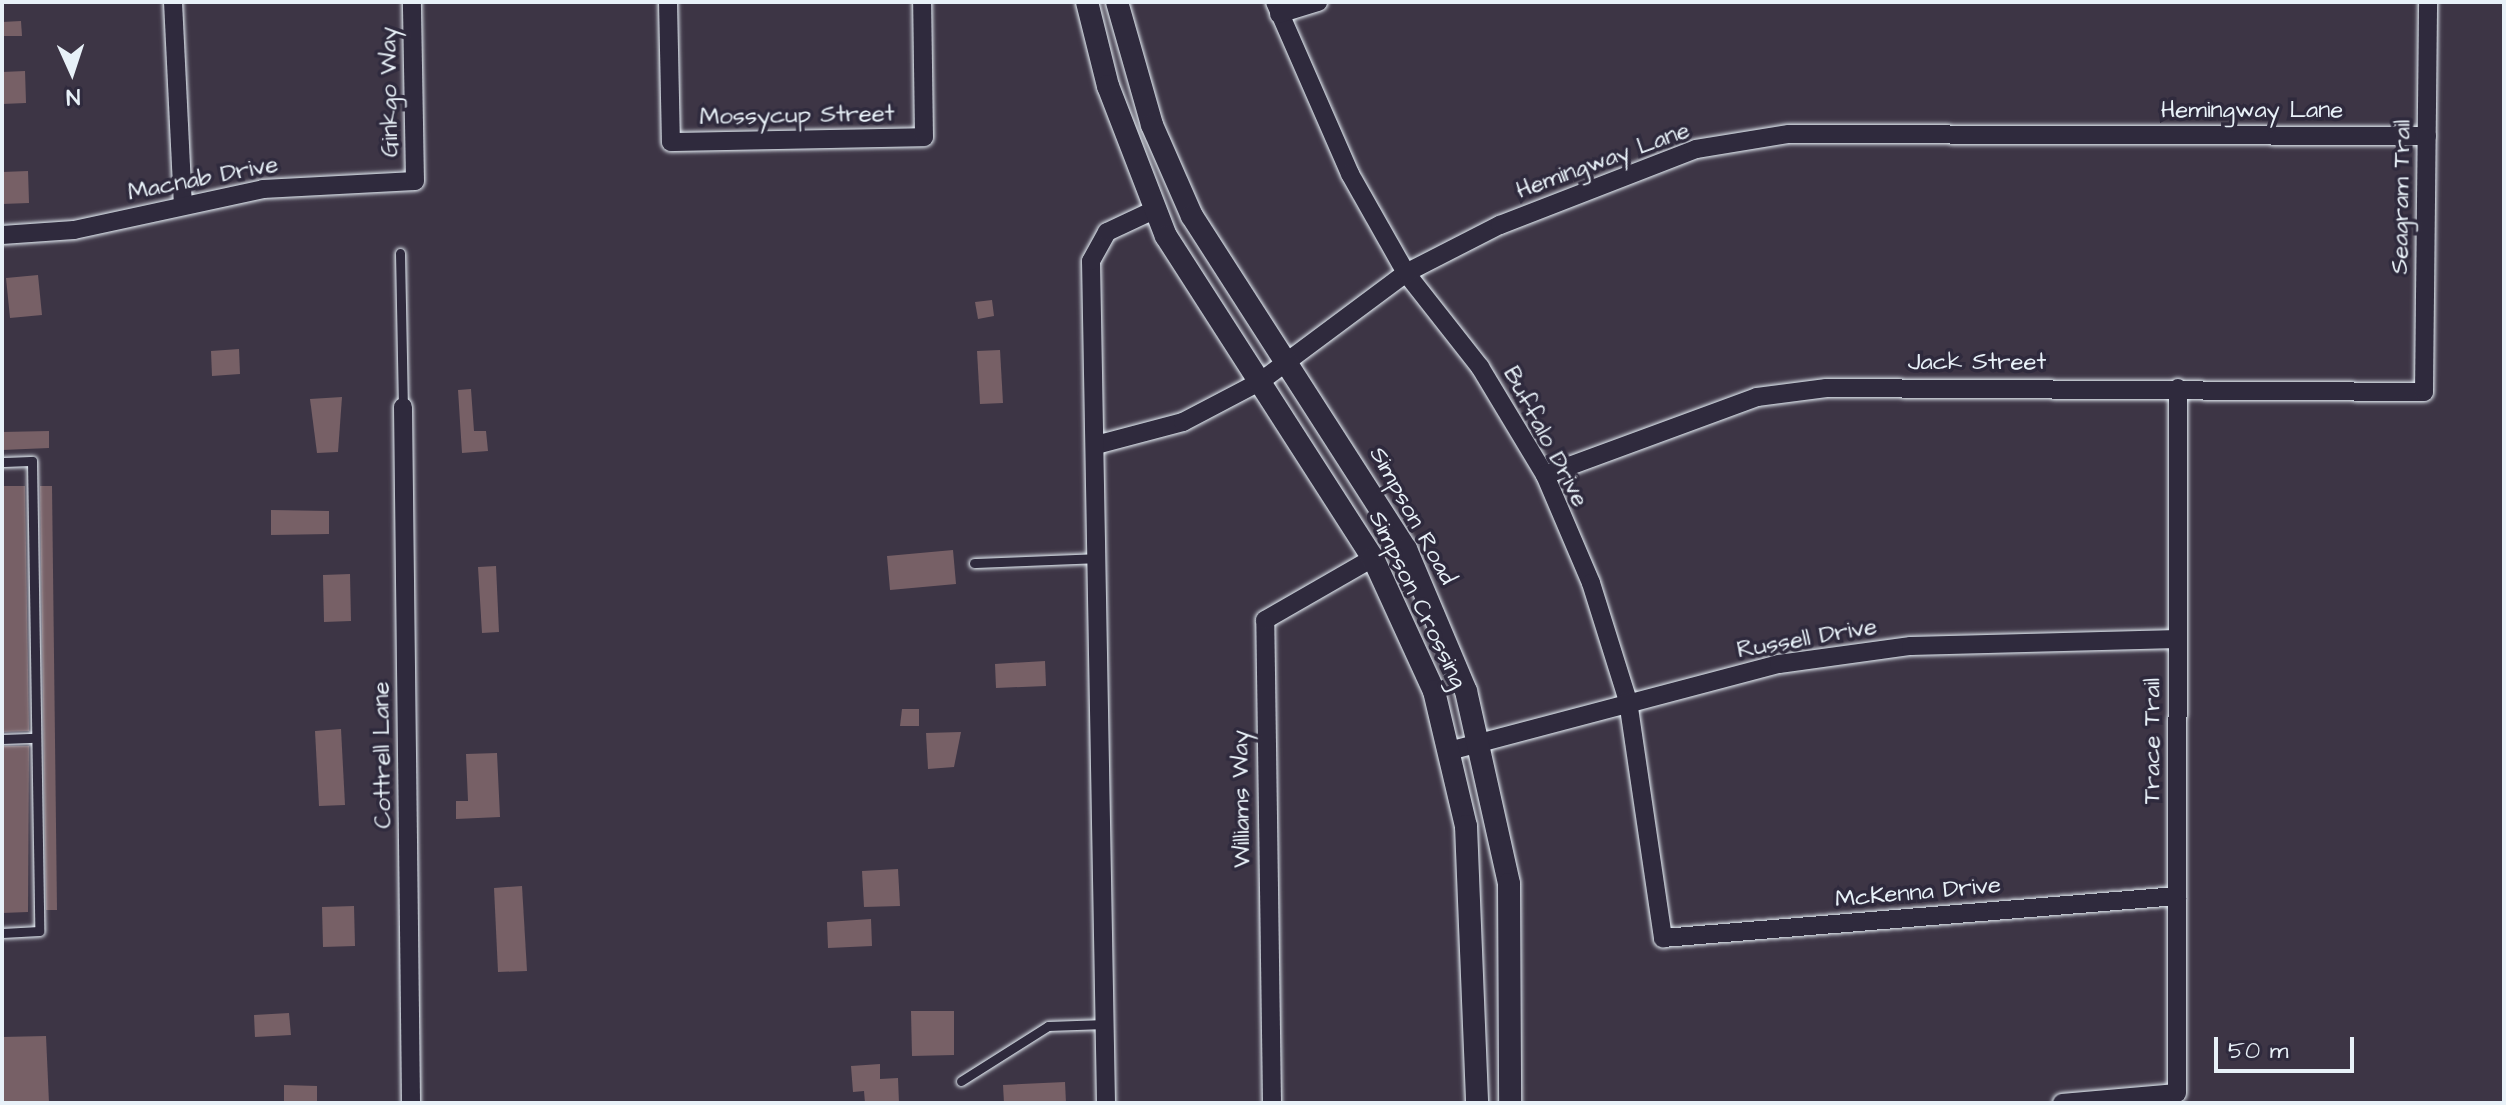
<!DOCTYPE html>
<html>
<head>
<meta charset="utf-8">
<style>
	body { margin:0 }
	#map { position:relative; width:2506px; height:1105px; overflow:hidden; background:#3d3545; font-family:"Architects Daughter",sans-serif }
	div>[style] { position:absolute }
	.building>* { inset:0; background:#776066 }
	.roads { filter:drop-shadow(0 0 2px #e8f1f8) drop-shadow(0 0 2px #e8f1f8) }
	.service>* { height:9px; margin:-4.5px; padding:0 4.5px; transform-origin:4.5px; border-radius:4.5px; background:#2f2a3d }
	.minor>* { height:18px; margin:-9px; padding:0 9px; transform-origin:9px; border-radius:9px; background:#2f2a3d }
	.tertiary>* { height:22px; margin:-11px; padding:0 11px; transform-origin:11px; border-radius:11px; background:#2f2a3d }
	span { translate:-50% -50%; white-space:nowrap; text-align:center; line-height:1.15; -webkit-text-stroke:7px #2f2a3d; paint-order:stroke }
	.street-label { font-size:24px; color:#e8f1f8 }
	.frame { position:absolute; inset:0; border:4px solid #e8f1f8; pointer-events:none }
	.north { position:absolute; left:32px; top:32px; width:80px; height:80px; -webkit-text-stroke:6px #2f2a3d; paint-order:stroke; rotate:177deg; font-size:22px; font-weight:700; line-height:32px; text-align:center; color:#e8f1f8 }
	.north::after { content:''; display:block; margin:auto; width:28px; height:36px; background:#e8f1f8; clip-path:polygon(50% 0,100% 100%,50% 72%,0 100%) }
	.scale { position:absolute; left:2214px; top:1037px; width:140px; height:36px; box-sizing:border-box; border:4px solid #e8f1f8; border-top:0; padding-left:10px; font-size:24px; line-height:28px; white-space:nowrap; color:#e8f1f8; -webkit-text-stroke:6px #2f2a3d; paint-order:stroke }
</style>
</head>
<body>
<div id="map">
	<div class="building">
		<div style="clip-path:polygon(21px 21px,22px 36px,2px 36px,2px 22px)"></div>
		<div style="clip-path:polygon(25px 71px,26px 103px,2px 104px,2px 72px)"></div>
		<div style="clip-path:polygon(28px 171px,29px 203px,2px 204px,2px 172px)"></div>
		<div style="clip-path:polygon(38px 275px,42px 315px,10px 318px,6px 278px)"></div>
		<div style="clip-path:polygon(992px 300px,994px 316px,978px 319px,975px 302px)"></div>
		<div style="clip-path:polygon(239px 349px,240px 374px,212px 376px,211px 351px)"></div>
		<div style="clip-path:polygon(1000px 350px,1003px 403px,980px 404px,977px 351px)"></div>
		<div style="clip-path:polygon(471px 389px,474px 431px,486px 431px,488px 451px,462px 453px,458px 390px)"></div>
		<div style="clip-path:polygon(342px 397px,338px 452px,317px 453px,310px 399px)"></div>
		<div style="clip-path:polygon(49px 431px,49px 448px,2px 450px,2px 432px)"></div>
		<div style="clip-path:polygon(2px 486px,25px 486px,29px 731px,2px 732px)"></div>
		<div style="clip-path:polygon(40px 486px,52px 486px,57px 910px,46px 910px)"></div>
		<div style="clip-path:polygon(271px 510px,329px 511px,329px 534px,271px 535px)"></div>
		<div style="clip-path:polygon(953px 550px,956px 584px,890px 590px,887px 556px)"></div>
		<div style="clip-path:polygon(496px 566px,499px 632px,482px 633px,478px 567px)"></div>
		<div style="clip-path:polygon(350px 574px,351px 621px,324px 622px,323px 575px)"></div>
		<div style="clip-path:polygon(1045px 661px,1046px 686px,996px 688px,995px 664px)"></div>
		<div style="clip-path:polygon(919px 709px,919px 726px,900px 726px,902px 709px)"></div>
		<div style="clip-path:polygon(341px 729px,345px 805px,319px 806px,315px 731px)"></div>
		<div style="clip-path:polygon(961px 732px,954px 767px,928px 769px,926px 733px)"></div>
		<div style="clip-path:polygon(2px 746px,29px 746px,28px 912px,2px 913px)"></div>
		<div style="clip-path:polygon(497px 753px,500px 817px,456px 819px,456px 801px,468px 801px,466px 754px)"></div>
		<div style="clip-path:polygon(898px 869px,900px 906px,864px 907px,862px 871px)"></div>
		<div style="clip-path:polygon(522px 886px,527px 971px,498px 972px,494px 888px)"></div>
		<div style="clip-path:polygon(354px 906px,355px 946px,323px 947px,322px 907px)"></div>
		<div style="clip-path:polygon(871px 919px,872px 946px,828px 948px,827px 922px)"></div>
		<div style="clip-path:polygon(911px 1011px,954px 1011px,954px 1055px,912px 1056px)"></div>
		<div style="clip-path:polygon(289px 1013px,291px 1035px,255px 1037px,254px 1015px)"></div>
		<div style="clip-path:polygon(46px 1036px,49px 1103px,2px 1103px,2px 1037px)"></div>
		<div style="clip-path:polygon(880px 1064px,880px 1079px,898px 1078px,899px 1103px,865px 1103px,864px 1091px,853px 1092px,851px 1066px)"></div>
		<div style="clip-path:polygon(1065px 1082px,1066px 1103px,1004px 1103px,1003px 1085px)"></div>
		<div style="clip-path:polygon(284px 1085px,317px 1086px,317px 1103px,284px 1103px)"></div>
	</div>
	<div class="roads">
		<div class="service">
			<div style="left:400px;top:253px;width:154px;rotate:88.9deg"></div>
			<div style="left:2px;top:462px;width:30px;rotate:-2deg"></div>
			<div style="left:32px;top:461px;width:470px;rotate:89.1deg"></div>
			<div style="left:39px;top:931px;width:37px;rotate:177deg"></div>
			<div style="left:974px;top:563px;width:122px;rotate:-2.3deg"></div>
			<div style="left:2px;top:739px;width:34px;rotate:-2deg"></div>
			<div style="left:961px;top:1081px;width:103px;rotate:-32.3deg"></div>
			<div style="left:1048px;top:1026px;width:57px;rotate:-2deg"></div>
		</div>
		<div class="minor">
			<div style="left:173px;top:2px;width:201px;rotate:87.2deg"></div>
			<div style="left:668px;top:2px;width:140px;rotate:88.8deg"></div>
			<div style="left:671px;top:142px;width:253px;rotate:-1.1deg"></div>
			<div style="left:924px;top:137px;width:135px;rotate:-90.8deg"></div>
			<div style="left:1275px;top:2px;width:188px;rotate:66.4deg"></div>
			<div style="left:1350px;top:174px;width:114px;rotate:60.5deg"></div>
			<div style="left:1406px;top:273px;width:120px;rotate:51.8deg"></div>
			<div style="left:1480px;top:367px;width:126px;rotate:59deg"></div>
			<div style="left:1545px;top:475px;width:117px;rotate:66.9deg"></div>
			<div style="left:1591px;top:583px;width:124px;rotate:72.6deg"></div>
			<div style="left:1628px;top:701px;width:240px;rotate:81.6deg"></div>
			<div style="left:1663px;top:938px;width:516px;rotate:-4.67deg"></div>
			<div style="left:1279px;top:14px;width:41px;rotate:-17.1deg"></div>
			<div style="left:2px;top:235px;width:72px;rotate:-4deg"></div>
			<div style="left:74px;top:230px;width:193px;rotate:-12.2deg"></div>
			<div style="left:263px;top:189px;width:152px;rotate:-3deg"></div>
			<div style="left:415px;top:181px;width:179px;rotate:-91deg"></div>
			<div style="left:403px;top:407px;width:696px;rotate:89.34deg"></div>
			<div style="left:1096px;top:445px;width:90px;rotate:-14.8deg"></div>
			<div style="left:1183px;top:422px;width:88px;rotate:-27.7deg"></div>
			<div style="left:1261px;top:381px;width:181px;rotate:-36.7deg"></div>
			<div style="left:1406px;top:273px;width:106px;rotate:-27.1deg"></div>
			<div style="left:1500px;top:225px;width:210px;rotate:-21.2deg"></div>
			<div style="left:1696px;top:149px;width:94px;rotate:-9.2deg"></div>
			<div style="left:1789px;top:134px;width:638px;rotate:0.18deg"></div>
			<div style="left:1545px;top:475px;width:226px;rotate:-20.2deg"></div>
			<div style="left:1757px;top:397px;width:70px;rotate:-7.4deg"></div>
			<div style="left:1826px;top:388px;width:598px;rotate:0.38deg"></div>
			<div style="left:2424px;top:392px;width:390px;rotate:-89.4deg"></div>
			<div style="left:1453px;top:750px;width:337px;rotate:-14.8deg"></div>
			<div style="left:1779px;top:664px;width:133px;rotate:-7.8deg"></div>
			<div style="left:1911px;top:646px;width:267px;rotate:-1.5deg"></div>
			<div style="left:1106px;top:1103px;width:842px;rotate:-91.02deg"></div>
			<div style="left:1091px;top:261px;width:33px;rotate:-61deg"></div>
			<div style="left:1107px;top:232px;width:52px;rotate:-25.1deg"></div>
			<div style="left:1272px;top:1103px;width:483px;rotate:-90.8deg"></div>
			<div style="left:1265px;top:620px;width:125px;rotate:-29.9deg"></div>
			<div style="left:2062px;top:1103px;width:115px;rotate:-5deg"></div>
			<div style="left:2177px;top:1093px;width:705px;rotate:-89.92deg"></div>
		</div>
		<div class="tertiary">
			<div style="left:1087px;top:2px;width:87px;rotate:76deg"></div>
			<div style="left:1108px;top:86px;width:161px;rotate:68.9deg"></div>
			<div style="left:1166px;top:236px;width:383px;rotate:57.3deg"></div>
			<div style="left:1373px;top:558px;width:146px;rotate:65.4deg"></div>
			<div style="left:1434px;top:691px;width:139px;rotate:76.7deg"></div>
			<div style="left:1466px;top:826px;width:277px;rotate:87.7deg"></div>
			<div style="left:1117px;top:2px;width:128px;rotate:74.1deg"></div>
			<div style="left:1152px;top:125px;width:99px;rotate:66.3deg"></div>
			<div style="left:1192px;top:216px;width:396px;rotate:57.3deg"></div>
			<div style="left:1406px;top:549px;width:154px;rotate:67.1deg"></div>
			<div style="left:1466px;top:691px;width:198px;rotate:77.4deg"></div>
			<div style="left:1509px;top:884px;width:219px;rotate:89.7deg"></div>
		</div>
	</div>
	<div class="street-label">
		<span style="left:390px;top:92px;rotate:-91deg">Ginkgo Way</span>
		<span style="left:2252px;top:111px">Hemingway Lane</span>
		<span style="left:797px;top:116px;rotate:-1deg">Mossycup Street</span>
		<span style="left:1603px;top:161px;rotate:-20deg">Hemingway Lane</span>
		<span style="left:203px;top:179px;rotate:-11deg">Macnab Drive</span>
		<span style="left:2402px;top:197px;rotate:-89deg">Seagram Trail</span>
		<span style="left:1977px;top:363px">Jack Street</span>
		<span style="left:1545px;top:437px;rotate:62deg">Buffalo Drive</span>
		<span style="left:1412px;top:516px;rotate:61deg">Simpson Road</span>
		<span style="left:1417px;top:600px;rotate:64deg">Simpson Crossing</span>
		<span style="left:1807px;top:639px;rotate:-10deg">Russell Drive</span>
		<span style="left:2153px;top:741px;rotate:-90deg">Trace Trail</span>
		<span style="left:383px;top:755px;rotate:-91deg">Cottrell Lane</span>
		<span style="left:1242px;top:799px;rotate:-91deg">Williams Way</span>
		<span style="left:1918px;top:893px;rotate:-5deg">McKenna Drive</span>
	</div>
	<div class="frame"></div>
	<div class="north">N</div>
	<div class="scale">50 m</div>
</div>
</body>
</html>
